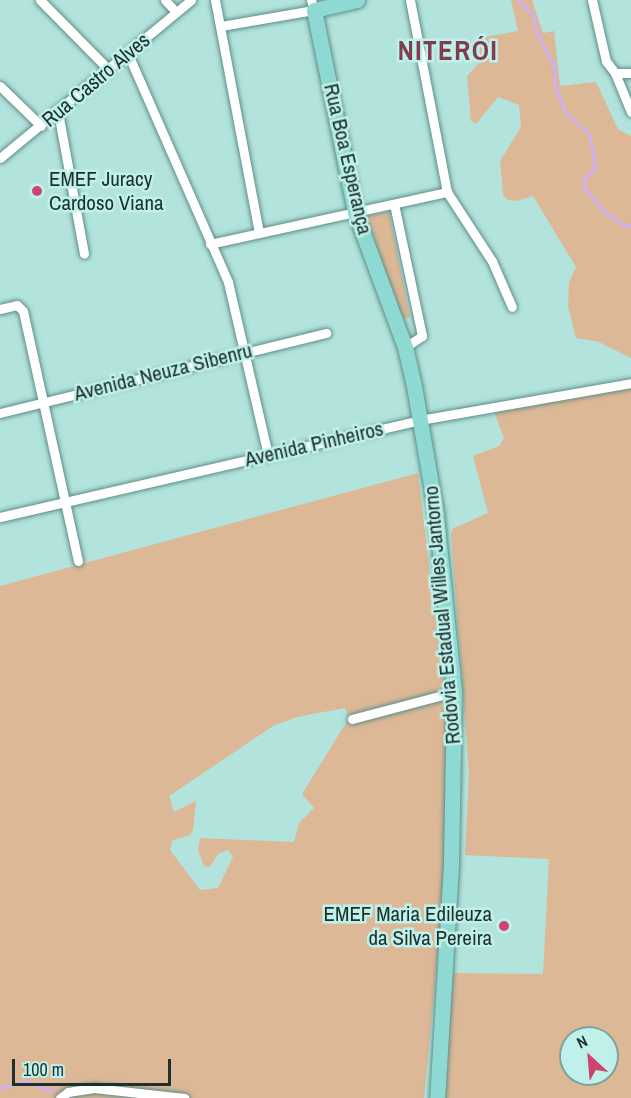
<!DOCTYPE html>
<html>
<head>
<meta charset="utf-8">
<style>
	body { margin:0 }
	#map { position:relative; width:631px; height:1098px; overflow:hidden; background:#b2e3dc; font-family:"Archivo Narrow",sans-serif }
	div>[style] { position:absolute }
	.green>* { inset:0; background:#dcb896 }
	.stream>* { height:3px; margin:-1.5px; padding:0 1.5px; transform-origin:1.5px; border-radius:1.5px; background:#cfb0f5 }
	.roads { filter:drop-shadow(0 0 2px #5f8e87) drop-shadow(0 0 2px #5f8e87) }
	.minor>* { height:9px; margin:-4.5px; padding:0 4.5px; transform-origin:4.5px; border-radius:4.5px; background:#fff }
	.primary>* { height:15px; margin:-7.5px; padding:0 7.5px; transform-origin:7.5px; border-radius:7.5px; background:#8edad2 }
	.dots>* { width:16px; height:16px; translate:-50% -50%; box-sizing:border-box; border:3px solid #bff0e9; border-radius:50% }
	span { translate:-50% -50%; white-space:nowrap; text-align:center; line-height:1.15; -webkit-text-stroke:5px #bff0e9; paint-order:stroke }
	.street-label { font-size:21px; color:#1d302e }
	.poi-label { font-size:21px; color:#1d302e }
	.left { translate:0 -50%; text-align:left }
	.right { translate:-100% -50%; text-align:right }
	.district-label { font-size:27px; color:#833b4f; font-weight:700; letter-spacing:1.5px }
	.north { position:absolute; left:559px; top:1026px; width:60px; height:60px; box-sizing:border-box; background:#bff0e9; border:2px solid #7ea39e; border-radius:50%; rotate:334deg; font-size:16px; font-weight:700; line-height:24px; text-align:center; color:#1d302e }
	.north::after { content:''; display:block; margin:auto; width:21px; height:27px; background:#d04371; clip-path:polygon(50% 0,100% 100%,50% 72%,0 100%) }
	.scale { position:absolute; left:12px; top:1059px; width:159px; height:27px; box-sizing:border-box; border:3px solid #1d302e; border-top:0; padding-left:8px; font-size:18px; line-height:21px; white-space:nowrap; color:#1d302e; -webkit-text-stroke:4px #bff0e9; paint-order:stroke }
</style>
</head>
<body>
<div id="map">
	<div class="green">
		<div style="clip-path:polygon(511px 0,532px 0,543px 33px,554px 31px,560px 86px,596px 82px,618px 129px,631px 136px,631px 358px,599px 342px,576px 338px,568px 306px,569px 282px,576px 267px,533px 196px,516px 201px,507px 200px,503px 194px,500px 161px,521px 127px,519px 105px,498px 97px,476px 124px,471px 121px,467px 76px,480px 62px,480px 38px,518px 31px)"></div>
		<div style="clip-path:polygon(389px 212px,410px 317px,402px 319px,367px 216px)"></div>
		<div style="clip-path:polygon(evenodd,631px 387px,631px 1098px,444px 1098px,453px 973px,543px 974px,549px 859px,465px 855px,469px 773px,451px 533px,454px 528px,488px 513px,473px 456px,499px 446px,504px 438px,494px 412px,582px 393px,631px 387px,571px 1038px,607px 1038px,607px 1074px,571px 1074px,571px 1038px)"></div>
		<div style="clip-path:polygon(evenodd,418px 473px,444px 690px,449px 695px,452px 811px,424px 1098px,0 1098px,0 586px,418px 473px,345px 708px,349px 718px,302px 794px,314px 808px,299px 823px,294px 842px,200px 838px,198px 850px,204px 866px,210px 867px,218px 854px,228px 850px,233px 857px,218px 888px,200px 890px,170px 850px,172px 841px,190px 835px,193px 830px,196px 801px,174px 812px,169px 796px,273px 726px,297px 717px,345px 708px)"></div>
	</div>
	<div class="stream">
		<div style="left:518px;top:0;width:21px;rotate:45deg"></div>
		<div style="left:533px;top:15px;width:16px;rotate:79deg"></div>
		<div style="left:536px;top:31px;width:39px;rotate:63deg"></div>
		<div style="left:554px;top:66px;width:19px;rotate:87deg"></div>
		<div style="left:555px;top:85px;width:29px;rotate:70deg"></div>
		<div style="left:565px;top:112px;width:33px;rotate:43deg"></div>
		<div style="left:589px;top:134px;width:29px;rotate:78deg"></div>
		<div style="left:595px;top:162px;width:9px;rotate:103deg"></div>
		<div style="left:593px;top:171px;width:11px;rotate:142deg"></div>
		<div style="left:584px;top:178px;width:11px;rotate:85deg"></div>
		<div style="left:585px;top:189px;width:32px;rotate:49deg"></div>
		<div style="left:606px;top:213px;width:21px;rotate:35deg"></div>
		<div style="left:623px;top:225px;width:8px;rotate:7deg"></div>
		<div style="left:0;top:1088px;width:27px;rotate:-15deg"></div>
		<div style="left:26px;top:1081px;width:29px;rotate:22deg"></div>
		<div style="left:70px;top:1098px;width:2px"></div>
	</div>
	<div class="roads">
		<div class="minor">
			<div style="left:40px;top:0;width:98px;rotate:45.4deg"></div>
			<div style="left:165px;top:0;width:16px;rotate:47deg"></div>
			<div style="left:215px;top:0;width:237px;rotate:79.3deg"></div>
			<div style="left:410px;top:0;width:196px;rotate:79.1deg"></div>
			<div style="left:447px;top:192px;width:82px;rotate:56.9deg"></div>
			<div style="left:492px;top:261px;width:50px;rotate:66.5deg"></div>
			<div style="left:592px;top:0;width:63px;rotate:77.1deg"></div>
			<div style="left:606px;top:61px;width:15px;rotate:53deg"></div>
			<div style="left:615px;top:73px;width:42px;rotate:67.7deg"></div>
			<div style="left:221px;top:26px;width:94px;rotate:-9.8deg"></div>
			<div style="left:314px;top:10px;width:10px;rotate:-107deg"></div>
			<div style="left:128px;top:54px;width:249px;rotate:66.3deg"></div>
			<div style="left:228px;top:282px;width:178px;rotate:77deg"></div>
			<div style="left:615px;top:73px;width:16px"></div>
			<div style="left:0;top:86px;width:57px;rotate:44.3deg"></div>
			<div style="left:58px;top:112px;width:144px;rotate:79.6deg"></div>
			<div style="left:0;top:158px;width:248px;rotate:-39.6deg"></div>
			<div style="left:394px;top:204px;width:135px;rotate:78deg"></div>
			<div style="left:422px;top:336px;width:20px;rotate:147deg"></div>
			<div style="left:210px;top:244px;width:243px;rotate:-12.4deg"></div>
			<div style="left:0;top:309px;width:17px;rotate:-13deg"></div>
			<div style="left:17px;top:305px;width:8px;rotate:45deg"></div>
			<div style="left:23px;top:311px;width:256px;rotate:77.6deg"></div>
			<div style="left:0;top:413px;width:336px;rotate:-13.8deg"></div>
			<div style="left:0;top:517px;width:431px;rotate:-13deg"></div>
			<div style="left:420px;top:420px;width:214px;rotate:-9.9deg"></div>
			<div style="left:352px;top:719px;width:106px;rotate:-14.8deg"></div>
			<div style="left:60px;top:1098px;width:10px;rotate:-37deg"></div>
			<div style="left:68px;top:1092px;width:26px;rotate:-9deg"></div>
			<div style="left:94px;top:1088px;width:91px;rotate:6.3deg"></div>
		</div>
		<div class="primary">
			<div style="left:357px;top:0;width:44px;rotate:166.9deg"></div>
			<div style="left:314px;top:10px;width:206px;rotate:78.5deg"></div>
			<div style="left:355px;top:212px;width:144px;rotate:69.7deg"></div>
			<div style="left:405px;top:347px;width:40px;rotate:77deg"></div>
			<div style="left:414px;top:386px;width:130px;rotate:80.2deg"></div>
			<div style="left:436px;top:514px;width:179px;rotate:84.2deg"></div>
			<div style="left:454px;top:692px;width:173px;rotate:91deg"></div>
			<div style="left:451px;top:865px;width:233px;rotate:93.4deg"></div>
		</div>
	</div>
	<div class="dots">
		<div style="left:37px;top:191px;background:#d04371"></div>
		<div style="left:504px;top:926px;background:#d04371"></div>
	</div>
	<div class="street-label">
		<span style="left:96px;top:80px;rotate:-40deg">Rua Castro Alves</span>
		<span style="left:348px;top:159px;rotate:77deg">Rua Boa Esperança</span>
		<span style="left:163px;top:372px;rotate:-14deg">Avenida Neuza Sibenru</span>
		<span style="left:314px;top:444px;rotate:-13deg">Avenida Pinheiros</span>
		<span style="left:442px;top:615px;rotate:-95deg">Rodovia Estadual Willes Jantorno</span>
	</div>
	<div class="poi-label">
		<span class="left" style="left:49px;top:191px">EMEF Juracy<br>Cardoso Viana</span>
		<span class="right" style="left:492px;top:926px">EMEF Maria Edileuza<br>da Silva Pereira</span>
	</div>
	<div class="district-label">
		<span style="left:448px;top:51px">NITERÓI</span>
	</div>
	<div class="north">N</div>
	<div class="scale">100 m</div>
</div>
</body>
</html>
